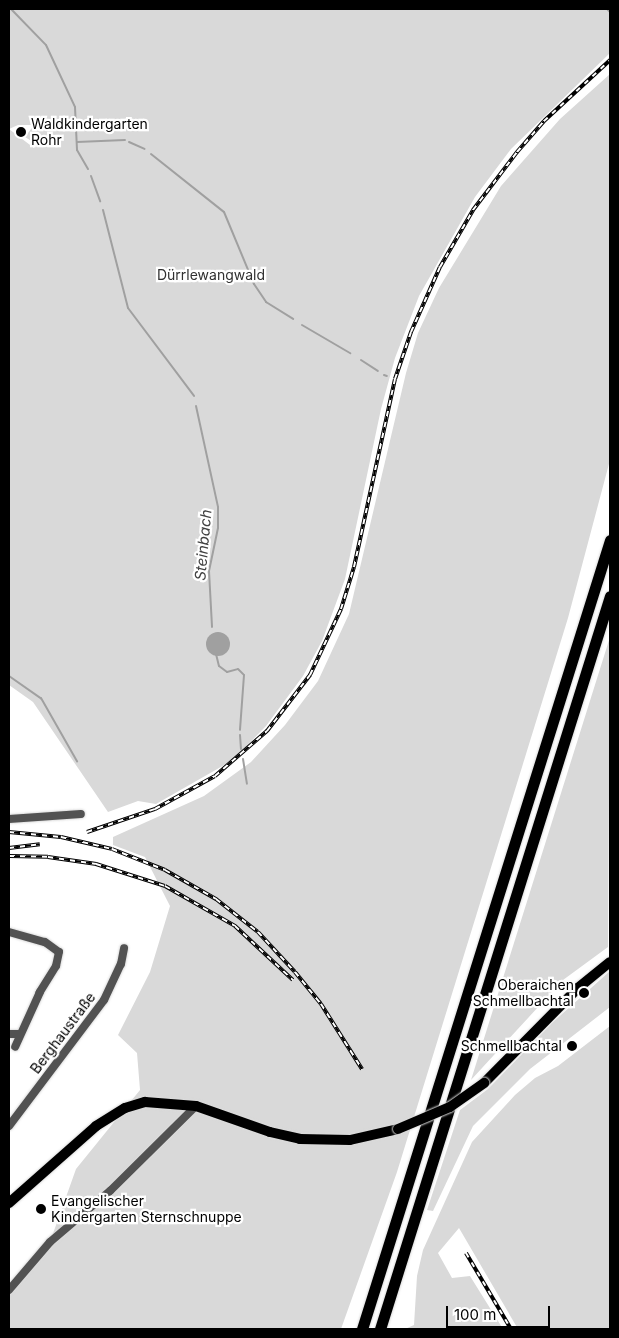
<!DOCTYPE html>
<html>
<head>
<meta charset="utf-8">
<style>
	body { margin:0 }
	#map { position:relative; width:619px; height:1338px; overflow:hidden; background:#fff; font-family:Inter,sans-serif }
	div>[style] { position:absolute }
	.green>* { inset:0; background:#d9d9d9 }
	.water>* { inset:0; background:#a0a0a0 }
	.round { border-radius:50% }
	.stream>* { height:2px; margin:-1px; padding:0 1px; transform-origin:1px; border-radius:1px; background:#a0a0a0 }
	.roads { filter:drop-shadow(0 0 1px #dbdbdb) drop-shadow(0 0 1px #dbdbdb) }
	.minor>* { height:8px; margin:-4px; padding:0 4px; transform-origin:4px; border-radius:4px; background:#525252 }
	.major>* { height:10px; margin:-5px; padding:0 5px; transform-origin:5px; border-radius:5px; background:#000 }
	.highway>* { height:11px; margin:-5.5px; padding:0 5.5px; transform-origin:5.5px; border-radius:5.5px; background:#000 }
	.rail>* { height:4px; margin-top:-2px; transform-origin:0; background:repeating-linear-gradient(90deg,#fff 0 5.5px,#000 0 11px); box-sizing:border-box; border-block:1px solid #000 }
	.bridges { filter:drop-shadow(0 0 1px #dbdbdb) drop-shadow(0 0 1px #dbdbdb) }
	.major-bridge>* { height:10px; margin:-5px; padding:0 5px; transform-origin:5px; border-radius:5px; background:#000 }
	.dots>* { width:14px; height:14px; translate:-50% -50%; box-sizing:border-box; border:2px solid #fff; border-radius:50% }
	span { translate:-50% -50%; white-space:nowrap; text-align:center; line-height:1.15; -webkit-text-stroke:4.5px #fff; paint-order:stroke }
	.poi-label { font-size:14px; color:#000 }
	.left { translate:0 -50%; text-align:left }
	.right { translate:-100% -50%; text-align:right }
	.park-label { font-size:14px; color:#303030 }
	.street-label { font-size:14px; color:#000 }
	.water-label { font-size:15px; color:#414141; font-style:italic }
	.frame { position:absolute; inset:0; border:10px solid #000; pointer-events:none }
	.scale { position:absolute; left:446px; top:1306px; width:104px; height:22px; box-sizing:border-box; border:2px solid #000; border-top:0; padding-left:6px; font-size:15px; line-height:18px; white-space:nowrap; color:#000; -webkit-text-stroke:4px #fff; paint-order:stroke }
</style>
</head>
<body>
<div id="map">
	<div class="green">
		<div style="clip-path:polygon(evenodd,9px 9px,610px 9px,610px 53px,511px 149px,475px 197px,419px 296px,395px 358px,381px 409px,345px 579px,322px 641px,303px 676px,266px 726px,233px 760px,156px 804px,138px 801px,108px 812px,33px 702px,9px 685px,9px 9px,18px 125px,34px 125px,25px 137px,36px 144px,34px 148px,9px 129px,18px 125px)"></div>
		<div style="clip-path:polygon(610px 74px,610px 460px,568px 618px,397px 1172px,341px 1329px,9px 1329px,9px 1290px,50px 1242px,76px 1169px,140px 1090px,137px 1053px,118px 1035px,150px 972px,170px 906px,145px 857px,113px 845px,113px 837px,204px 796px,251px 762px,285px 725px,318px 681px,349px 614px,406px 373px,418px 333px,439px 288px,501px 186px,560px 119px)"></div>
		<div style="clip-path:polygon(610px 637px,608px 947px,563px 980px,471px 1080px)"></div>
		<div style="clip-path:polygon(610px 971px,610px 1007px,530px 1069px,473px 1126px,433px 1211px,427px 1210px,460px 1110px,488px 1089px,552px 1023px)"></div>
		<div style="clip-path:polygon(610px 1026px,610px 1329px,518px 1329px,459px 1228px,438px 1253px,452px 1278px,470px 1276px,503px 1329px,405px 1329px,414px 1325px,417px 1276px,423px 1250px,472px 1142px,515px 1095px,535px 1078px,558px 1066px)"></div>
	</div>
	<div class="water">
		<div class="round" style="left:206px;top:632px;width:24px;height:24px"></div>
	</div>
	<div class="stream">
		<div style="left:11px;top:9px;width:50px;rotate:45.8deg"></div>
		<div style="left:46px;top:45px;width:68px;rotate:64.9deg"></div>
		<div style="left:75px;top:107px;width:43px;rotate:87.3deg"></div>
		<div style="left:77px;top:150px;width:22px;rotate:60deg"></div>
		<div style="left:607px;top:9px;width:4px;rotate:45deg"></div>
		<div style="left:77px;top:142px;width:48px;rotate:-2.4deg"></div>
		<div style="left:129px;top:142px;width:17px;rotate:24deg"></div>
		<div style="left:151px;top:154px;width:93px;rotate:38.5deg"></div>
		<div style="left:224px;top:212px;width:78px;rotate:67.4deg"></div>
		<div style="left:254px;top:284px;width:22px;rotate:56deg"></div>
		<div style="left:266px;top:302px;width:32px;rotate:32deg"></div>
		<div style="left:91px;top:176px;width:27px;rotate:70deg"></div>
		<div style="left:103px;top:210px;width:101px;rotate:75.7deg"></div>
		<div style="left:128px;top:308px;width:110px;rotate:53.1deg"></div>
		<div style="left:302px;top:325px;width:56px;rotate:30.3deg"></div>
		<div style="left:361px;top:360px;width:20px;rotate:33deg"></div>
		<div style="left:384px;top:375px;width:3px;rotate:18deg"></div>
		<div style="left:196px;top:406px;width:103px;rotate:77.7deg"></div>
		<div style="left:218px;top:507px;width:21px;rotate:90deg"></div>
		<div style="left:218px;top:528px;width:44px;rotate:101.8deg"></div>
		<div style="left:209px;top:571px;width:56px;rotate:86.9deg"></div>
		<div style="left:216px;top:654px;width:12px;rotate:76deg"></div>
		<div style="left:219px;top:666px;width:10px;rotate:37deg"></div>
		<div style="left:227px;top:672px;width:11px;rotate:-15deg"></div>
		<div style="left:238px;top:669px;width:8px;rotate:45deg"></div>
		<div style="left:244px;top:675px;width:55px;rotate:94.2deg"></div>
		<div style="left:9px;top:676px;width:39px;rotate:35deg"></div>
		<div style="left:41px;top:698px;width:73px;rotate:60.3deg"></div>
		<div style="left:240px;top:735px;width:14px;rotate:86deg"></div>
		<div style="left:243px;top:759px;width:25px;rotate:81deg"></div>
	</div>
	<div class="roads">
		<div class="minor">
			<div style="left:9px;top:819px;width:72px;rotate:-4deg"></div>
			<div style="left:9px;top:932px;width:37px;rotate:16deg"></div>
			<div style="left:45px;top:942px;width:17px;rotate:36deg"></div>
			<div style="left:59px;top:952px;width:14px;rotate:102deg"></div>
			<div style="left:56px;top:966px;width:31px;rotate:122deg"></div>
			<div style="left:40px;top:992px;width:60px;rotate:114.4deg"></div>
			<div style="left:9px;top:1034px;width:11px"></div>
			<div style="left:9px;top:1126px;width:158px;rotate:-53deg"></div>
			<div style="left:104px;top:1000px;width:40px;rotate:-65deg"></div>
			<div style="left:121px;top:964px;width:16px;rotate:-79deg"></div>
			<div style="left:9px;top:1290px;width:63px;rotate:-49.5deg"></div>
			<div style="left:50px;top:1242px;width:79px;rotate:-40.4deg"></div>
			<div style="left:110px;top:1191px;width:121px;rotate:-44.7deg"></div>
		</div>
		<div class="major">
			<div style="left:484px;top:1083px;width:134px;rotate:-45.3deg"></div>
			<div style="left:578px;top:988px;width:41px;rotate:-39.1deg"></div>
			<div style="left:9px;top:1203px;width:116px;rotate:-41.5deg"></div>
			<div style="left:96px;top:1126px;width:34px;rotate:-32deg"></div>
			<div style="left:125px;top:1108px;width:21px;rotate:-17deg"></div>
			<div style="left:145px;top:1102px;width:51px;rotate:4.5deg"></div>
			<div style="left:196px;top:1106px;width:78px;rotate:19.4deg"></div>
			<div style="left:270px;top:1132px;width:31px;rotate:13deg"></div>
			<div style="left:300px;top:1139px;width:50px;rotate:1.1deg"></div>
			<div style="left:350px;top:1140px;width:49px;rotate:-12.9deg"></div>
		</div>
		<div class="highway">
			<div style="left:362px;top:1329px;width:827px;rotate:-72.55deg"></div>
			<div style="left:380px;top:1329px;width:768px;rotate:-72.58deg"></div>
		</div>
	</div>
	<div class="rail">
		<div style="left:9px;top:832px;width:52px;rotate:5.5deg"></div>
		<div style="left:61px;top:837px;width:52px;rotate:13.2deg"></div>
		<div style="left:112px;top:849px;width:57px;rotate:21.6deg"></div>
		<div style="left:165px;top:870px;width:59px;rotate:29.6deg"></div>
		<div style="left:216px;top:899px;width:53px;rotate:38.2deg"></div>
		<div style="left:258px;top:932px;width:54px;rotate:47.2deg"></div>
		<div style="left:295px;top:972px;width:41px;rotate:50.9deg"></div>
		<div style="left:321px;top:1004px;width:77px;rotate:57.8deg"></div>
		<div style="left:87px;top:832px;width:72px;rotate:-18.7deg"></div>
		<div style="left:155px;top:809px;width:68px;rotate:-28.8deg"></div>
		<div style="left:215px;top:776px;width:69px;rotate:-40.9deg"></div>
		<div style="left:267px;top:731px;width:71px;rotate:-52.5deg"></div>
		<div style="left:310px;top:675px;width:73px;rotate:-64.8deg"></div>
		<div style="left:341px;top:609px;width:44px;rotate:-72.8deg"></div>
		<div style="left:354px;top:567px;width:192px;rotate:-77.7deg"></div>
		<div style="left:395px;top:379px;width:50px;rotate:-71.2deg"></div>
		<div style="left:411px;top:332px;width:71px;rotate:-66deg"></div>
		<div style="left:440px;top:267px;width:66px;rotate:-59.9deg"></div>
		<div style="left:473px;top:210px;width:73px;rotate:-52.8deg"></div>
		<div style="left:517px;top:152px;width:41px;rotate:-48.9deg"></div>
		<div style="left:544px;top:121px;width:90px;rotate:-42.7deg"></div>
		<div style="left:9px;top:848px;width:31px;rotate:-7deg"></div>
		<div style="left:9px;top:856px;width:39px;rotate:1deg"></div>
		<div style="left:48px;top:857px;width:49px;rotate:8.3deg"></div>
		<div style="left:96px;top:864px;width:72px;rotate:17.7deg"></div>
		<div style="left:165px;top:886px;width:81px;rotate:29.7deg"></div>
		<div style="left:235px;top:926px;width:79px;rotate:43deg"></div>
		<div style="left:466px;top:1253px;width:88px;rotate:59.4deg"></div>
	</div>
	<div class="bridges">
		<div class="major-bridge">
			<div style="left:398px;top:1129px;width:56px;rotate:-22.9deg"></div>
			<div style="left:450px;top:1107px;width:42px;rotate:-35.2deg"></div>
		</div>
	</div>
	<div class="dots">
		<div style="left:21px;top:132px;background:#000"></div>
		<div style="left:584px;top:993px;background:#000"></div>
		<div style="left:572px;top:1046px;background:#000"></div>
		<div style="left:41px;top:1209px;background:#000"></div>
	</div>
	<div class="poi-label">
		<span class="left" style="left:31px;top:132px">Waldkindergarten<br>Rohr</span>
		<span class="right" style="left:574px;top:993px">Oberaichen<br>Schmellbachtal</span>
		<span class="right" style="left:562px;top:1046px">Schmellbachtal</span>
		<span class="left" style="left:51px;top:1209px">Evangelischer<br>Kindergarten Sternschnuppe</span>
	</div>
	<div class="park-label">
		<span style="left:211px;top:275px">Dürrlewangwald</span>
	</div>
	<div class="street-label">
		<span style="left:63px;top:1033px;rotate:-53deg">Berghaustraße</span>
	</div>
	<div class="water-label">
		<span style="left:203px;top:545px;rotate:-85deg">Steinbach</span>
	</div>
	<div class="frame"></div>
	<div class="scale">100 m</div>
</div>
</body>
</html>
